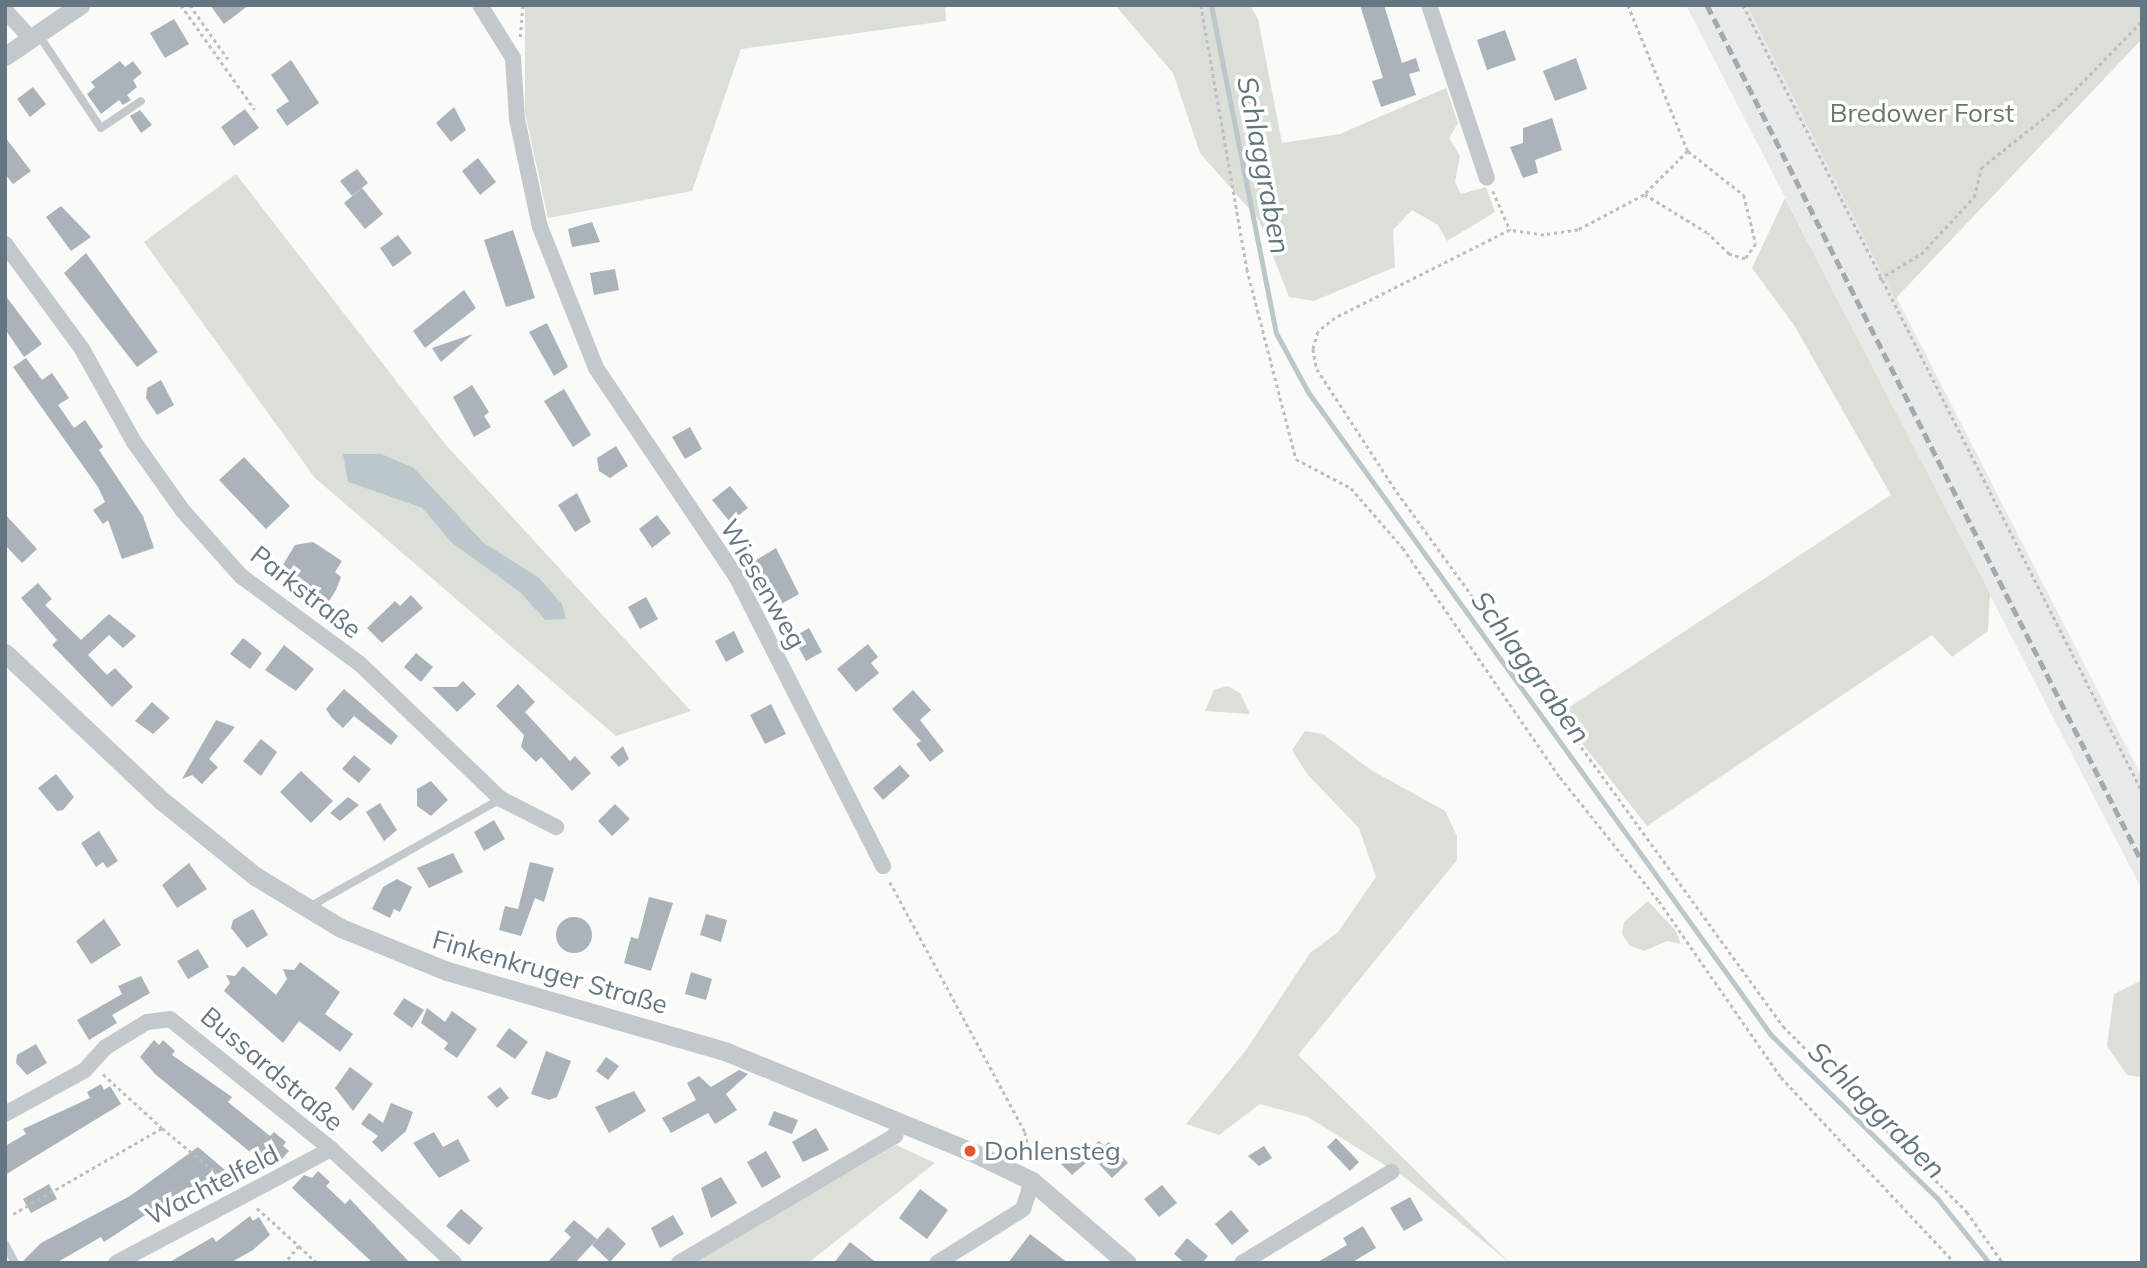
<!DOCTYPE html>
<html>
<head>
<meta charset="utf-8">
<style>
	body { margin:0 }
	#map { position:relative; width:2147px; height:1268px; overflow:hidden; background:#fafaf8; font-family:Mulish,sans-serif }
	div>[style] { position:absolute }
	.built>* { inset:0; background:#e8e9e9 }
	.green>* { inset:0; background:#dadfd7 }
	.water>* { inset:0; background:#bbc7cb }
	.stream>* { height:5px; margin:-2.5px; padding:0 2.5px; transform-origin:2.5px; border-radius:2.5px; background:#bbc7cb }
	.building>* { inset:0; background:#aab3b9 }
	.round { border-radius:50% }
	.path>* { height:2.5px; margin-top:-1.25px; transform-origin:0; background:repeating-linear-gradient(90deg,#bbbfc2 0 3.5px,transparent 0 7px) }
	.service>* { height:8px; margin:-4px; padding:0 4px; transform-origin:4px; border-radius:4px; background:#c3c8cc }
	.minor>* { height:16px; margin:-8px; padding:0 8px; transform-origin:8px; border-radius:8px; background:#c3c8cc }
	.tertiary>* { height:19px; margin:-9.5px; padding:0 9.5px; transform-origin:9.5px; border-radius:9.5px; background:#c3c8cc }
	.rail>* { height:5px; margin-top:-2.5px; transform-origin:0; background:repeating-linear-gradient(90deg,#a2aab0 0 10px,transparent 0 15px) }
	.dots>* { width:19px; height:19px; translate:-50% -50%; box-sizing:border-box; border:4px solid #fff; border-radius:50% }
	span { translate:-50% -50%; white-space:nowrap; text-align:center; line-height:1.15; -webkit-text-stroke:7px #fff; paint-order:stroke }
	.park-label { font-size:26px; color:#687a64 }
	.street-label { font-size:26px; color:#657683 }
	.poi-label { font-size:26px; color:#657683 }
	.left { translate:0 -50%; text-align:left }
	.water-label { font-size:28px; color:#60757c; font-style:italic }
	.frame { position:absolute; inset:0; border:7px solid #657683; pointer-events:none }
</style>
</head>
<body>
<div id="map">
	<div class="built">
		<div style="clip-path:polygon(1686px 5px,1747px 5px,2142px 777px,2142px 890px)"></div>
	</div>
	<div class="green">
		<div style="clip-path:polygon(525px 5px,945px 5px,946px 21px,741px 49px,692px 191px,548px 218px,525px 113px)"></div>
		<div style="clip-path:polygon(1115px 5px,1250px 5px,1258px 19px,1282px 143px,1340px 134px,1446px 88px,1458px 123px,1449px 138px,1460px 156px,1455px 182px,1461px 194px,1486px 187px,1495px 212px,1447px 241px,1438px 225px,1412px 210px,1393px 230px,1395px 267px,1314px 301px,1289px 297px,1259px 220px,1200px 153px,1173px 73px)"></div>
		<div style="clip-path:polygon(1747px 5px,2142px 5px,2142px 39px,1895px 299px)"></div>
		<div style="clip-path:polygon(evenodd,236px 174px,445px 444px,691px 711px,616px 736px,315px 478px,144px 242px,236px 174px,414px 468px,484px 543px,538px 577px,545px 620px,521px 593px,452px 543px,422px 508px,348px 482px,414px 468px)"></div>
		<div style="clip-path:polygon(1785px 198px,1990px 594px,1988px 631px,1952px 657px,1932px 635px,1647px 826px,1559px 714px,1891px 495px,1794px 325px,1752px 268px)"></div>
		<div style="clip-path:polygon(1228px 686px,1240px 693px,1250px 714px,1205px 711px,1214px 690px)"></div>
		<div style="clip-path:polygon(1305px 731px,1323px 734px,1371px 770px,1445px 811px,1457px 836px,1457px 860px,1298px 1055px,1510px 1263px,1407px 1179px,1308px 1117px,1260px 1104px,1219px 1135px,1186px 1124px,1246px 1050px,1310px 953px,1338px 932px,1376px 877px,1359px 828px,1307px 774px,1292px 750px)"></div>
		<div style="clip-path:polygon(1648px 901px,1676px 931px,1681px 944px,1667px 941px,1644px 951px,1630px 946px,1622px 934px,1624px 922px)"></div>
		<div style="clip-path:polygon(2142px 980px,2142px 1077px,2127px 1075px,2107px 1046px,2114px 994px)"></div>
		<div style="clip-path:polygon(896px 1145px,935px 1163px,808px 1263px,693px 1263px)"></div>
	</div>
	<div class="water">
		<div style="clip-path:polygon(343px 454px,381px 454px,414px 468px,484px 543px,538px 577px,562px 604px,566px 619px,545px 620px,521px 593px,452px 543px,422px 508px,348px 482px)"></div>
	</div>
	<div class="stream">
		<div style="left:1211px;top:5px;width:334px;rotate:78.8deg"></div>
		<div style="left:1276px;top:333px;width:67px;rotate:61.5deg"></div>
		<div style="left:1308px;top:392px;width:792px;rotate:54.24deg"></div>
		<div style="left:1771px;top:1035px;width:233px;rotate:44.5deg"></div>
		<div style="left:1937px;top:1198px;width:83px;rotate:51.3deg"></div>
	</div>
	<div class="building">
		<div style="clip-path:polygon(210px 5px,249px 5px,224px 24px)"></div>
		<div style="clip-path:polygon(1360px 5px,1384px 5px,1402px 63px,1416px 58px,1420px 71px,1409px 74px,1416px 95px,1381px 107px,1372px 81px,1383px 78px)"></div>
		<div style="clip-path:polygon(174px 19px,189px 44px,165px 58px,150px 33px)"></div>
		<div style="clip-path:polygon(1505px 30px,1516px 60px,1487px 70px,1477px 40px)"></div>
		<div style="clip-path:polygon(1576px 58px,1587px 89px,1555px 101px,1543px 71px)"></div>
		<div style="clip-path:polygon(291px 60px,319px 103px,287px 126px,276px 110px,289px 101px,271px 75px)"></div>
		<div style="clip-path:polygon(120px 61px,125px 67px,133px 61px,142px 73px,133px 80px,137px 87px,127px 95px,131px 100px,123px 105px,119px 100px,101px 114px,87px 94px,95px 87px,91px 82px)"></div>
		<div style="clip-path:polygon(33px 87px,46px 104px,30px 117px,17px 99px)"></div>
		<div style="clip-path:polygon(454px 107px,466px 130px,451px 142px,436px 123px)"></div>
		<div style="clip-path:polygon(245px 109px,259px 128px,234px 146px,221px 127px)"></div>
		<div style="clip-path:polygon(140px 110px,152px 125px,141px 133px,130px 116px)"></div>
		<div style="clip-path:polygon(1552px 118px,1562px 150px,1535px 160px,1538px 173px,1523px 178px,1510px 147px,1523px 143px,1523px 128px)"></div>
		<div style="clip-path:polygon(5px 137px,31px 171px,13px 184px,5px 174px)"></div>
		<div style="clip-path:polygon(478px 158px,496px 182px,480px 195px,462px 171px)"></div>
		<div style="clip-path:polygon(357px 169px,368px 183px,352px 196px,340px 181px)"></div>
		<div style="clip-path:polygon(362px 188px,383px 214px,365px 229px,344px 203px)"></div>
		<div style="clip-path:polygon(61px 206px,91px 237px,71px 251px,46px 217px)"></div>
		<div style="clip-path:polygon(592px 222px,600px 242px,572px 247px,568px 229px)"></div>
		<div style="clip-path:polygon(513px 230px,535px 298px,506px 307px,484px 240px)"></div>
		<div style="clip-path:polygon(398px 235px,412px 253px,393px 267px,380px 248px)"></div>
		<div style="clip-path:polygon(86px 253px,158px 352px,137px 367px,64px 273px)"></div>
		<div style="clip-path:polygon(615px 269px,619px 290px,594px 295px,590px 273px)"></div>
		<div style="clip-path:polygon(464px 290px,476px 308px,425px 348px,413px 331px)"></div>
		<div style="clip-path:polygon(5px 295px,42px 344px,24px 357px,5px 329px)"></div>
		<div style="clip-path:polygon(547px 323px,568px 367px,554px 376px,529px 332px)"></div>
		<div style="clip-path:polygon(473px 334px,441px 362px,432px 348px)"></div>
		<div style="clip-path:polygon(26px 358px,42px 380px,52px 373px,69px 398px,58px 405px,74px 428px,85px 420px,103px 447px,99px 450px,143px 516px,154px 548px,122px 559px,108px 520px,103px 524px,93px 510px,105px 502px,98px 487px,13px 367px)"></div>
		<div style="clip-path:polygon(161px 380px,174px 405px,157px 415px,146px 398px,147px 388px)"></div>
		<div style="clip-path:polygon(472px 385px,489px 412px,484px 416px,491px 427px,474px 437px,453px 397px)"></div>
		<div style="clip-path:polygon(564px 389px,591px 435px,573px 447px,544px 401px)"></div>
		<div style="clip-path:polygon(690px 427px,702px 449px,685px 459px,672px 437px)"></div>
		<div style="clip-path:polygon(616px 446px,628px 466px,610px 478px,599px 471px,597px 458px)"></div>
		<div style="clip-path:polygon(244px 457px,290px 506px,266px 529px,219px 480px)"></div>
		<div style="clip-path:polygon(730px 486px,748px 508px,730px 522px,712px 500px)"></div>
		<div style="clip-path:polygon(577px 493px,591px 522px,575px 532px,558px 505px)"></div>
		<div style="clip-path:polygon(5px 514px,37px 549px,22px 563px,5px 545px)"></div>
		<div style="clip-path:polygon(657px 515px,671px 533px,652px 548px,639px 529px)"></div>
		<div style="clip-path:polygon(313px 542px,342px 561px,335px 572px,341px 577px,336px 590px,327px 604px,279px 571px,295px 545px)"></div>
		<div style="clip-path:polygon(776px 548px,799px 594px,781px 604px,753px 562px)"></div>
		<div style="clip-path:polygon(38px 583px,52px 599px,45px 605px,81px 640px,109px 614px,136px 636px,123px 648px,109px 635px,88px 655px,107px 675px,115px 668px,133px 687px,112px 707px,52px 645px,57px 640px,21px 598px)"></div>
		<div style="clip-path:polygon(411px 595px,423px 608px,382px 643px,367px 628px,395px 601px,400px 606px)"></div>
		<div style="clip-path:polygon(646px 597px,658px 619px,640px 629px,628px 607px)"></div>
		<div style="clip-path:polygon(809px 628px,822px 652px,806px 661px,793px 637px)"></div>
		<div style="clip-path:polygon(734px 631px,744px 652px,726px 662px,715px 641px)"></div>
		<div style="clip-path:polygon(243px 638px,262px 653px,250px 669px,230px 654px)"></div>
		<div style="clip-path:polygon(868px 644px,878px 657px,871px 663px,879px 673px,856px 692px,837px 669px)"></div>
		<div style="clip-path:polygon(284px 645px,314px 669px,296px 691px,265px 670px)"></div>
		<div style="clip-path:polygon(416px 653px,433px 667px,421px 682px,404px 667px)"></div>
		<div style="clip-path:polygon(463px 681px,476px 694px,457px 712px,432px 687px,457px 687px)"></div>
		<div style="clip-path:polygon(518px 684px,535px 702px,525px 712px,570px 761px,575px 756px,591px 773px,572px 791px,541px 757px,536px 762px,521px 747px,524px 735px,496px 706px)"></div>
		<div style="clip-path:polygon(344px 689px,398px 736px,391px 745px,354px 716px,343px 728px,332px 718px,326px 709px)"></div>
		<div style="clip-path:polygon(913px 690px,931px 710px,920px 720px,944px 751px,930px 762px,916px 744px,921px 741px,892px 709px)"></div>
		<div style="clip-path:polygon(152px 702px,170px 718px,153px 734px,135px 721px)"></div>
		<div style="clip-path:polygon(771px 704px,786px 734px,765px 744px,750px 715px)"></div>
		<div style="clip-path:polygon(216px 720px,235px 727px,209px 759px,218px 767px,202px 784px,192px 775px,182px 779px)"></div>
		<div style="clip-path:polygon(261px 739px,277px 752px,261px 776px,243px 761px)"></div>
		<div style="clip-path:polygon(623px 746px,629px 759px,619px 767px,610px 757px)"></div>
		<div style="clip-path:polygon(354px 755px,371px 769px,359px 783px,342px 769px)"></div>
		<div style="clip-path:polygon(900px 765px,910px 776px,883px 800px,873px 788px)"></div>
		<div style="clip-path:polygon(301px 771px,333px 801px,311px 823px,280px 792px)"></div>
		<div style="clip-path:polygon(56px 774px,74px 797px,63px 810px,57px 811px,38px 788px)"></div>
		<div style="clip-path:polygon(431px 781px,448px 800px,431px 816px,417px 806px,417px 789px)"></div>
		<div style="clip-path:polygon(348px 797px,359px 805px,340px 821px,330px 813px)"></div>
		<div style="clip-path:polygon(380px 803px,397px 830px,384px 841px,366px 812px)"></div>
		<div style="clip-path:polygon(615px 804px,630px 819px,612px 836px,598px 821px)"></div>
		<div style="clip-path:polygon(494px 820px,505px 839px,484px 851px,474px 832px)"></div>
		<div style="clip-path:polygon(99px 831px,118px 861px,107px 868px,103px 862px,96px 867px,81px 843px)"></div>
		<div style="clip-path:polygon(453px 853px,463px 872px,429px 888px,417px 868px)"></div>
		<div style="clip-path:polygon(530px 862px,554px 868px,544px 902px,535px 898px,521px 936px,499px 930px,505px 906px,518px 909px)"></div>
		<div style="clip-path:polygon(189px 863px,207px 889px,177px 908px,162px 885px)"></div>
		<div style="clip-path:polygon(397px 879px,412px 887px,400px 912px,394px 909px,390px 918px,372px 909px,383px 887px)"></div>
		<div style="clip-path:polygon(649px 897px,673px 903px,651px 971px,624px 963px,631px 937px,638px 939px)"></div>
		<div style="clip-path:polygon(253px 909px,268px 935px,247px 948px,231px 928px,233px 920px)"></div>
		<div style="clip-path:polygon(706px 914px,727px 920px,721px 942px,700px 935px)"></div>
		<div class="round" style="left:556px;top:917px;width:36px;height:36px"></div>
		<div style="clip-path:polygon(104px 919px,121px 945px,91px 964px,76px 941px)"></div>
		<div style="clip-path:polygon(198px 949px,209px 967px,188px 979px,177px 961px)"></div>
		<div style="clip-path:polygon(300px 962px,340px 992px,325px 1014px,353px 1034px,340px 1052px,299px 1021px,283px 1043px,224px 991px,230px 983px,226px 975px,235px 976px,243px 966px,276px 995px,287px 979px,283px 969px,294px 970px)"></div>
		<div style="clip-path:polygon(691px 972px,712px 979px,706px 1000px,685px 994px)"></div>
		<div style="clip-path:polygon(141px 976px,150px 993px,112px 1015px,117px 1023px,89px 1040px,77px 1020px,122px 994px,118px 986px)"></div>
		<div style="clip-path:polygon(404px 998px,424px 1010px,412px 1028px,393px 1014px)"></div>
		<div style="clip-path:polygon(427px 1008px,445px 1022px,452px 1011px,477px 1029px,457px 1058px,444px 1049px,448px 1043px,421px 1023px)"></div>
		<div style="clip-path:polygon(509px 1028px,528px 1042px,515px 1059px,496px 1046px)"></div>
		<div style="clip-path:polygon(154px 1040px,159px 1045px,163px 1040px,175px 1051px,172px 1055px,232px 1097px,228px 1102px,270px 1136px,274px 1132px,286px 1142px,283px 1146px,289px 1151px,276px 1166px,258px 1152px,255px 1156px,155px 1074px,140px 1057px)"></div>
		<div style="clip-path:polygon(36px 1044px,47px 1063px,27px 1075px,16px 1063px,17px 1055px)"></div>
		<div style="clip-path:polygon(546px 1051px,571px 1061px,557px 1097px,549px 1100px,531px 1094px)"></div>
		<div style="clip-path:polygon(606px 1057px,619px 1066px,608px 1080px,596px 1071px)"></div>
		<div style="clip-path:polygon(350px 1067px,373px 1084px,353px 1111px,335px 1088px)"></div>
		<div style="clip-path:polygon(739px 1070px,748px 1074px,726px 1094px,737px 1110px,715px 1124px,708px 1113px,671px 1133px,662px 1118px,696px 1100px,687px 1083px,699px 1076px,711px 1087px)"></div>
		<div style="clip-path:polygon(101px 1084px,104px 1090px,110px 1086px,121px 1104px,5px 1175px,5px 1146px,26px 1134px,23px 1129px,90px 1098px,87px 1092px)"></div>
		<div style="clip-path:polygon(500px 1087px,509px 1098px,497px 1108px,487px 1097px)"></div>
		<div style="clip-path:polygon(634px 1091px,646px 1111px,609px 1133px,595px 1107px)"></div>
		<div style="clip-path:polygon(391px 1103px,413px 1112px,406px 1131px,382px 1152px,372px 1142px,378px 1136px,361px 1124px,369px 1113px,383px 1123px)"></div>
		<div style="clip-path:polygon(774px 1111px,798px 1120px,792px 1134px,768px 1125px)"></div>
		<div style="clip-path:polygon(816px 1128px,829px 1150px,803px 1162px,792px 1142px)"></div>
		<div style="clip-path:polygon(434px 1132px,443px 1147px,458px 1139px,470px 1161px,439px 1178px,413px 1143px)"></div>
		<div style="clip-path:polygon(1336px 1138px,1359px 1162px,1350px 1171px,1327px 1147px)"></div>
		<div style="clip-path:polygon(1099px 1141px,1104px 1146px,1109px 1142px,1128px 1163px,1112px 1178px,1087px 1151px)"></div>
		<div style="clip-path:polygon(1264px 1146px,1272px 1158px,1259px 1166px,1248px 1156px)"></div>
		<div style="clip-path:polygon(198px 1147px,225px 1170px,216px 1180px,191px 1192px,188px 1187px,104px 1242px,101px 1237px,56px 1263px,21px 1263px,41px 1243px,130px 1196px)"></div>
		<div style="clip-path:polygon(1077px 1150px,1087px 1162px,1072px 1175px,1061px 1164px)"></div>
		<div style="clip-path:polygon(766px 1151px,781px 1177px,762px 1188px,747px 1162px)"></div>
		<div style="clip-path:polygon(318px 1171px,330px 1182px,326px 1186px,345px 1204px,350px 1199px,410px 1263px,373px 1263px,292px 1188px,304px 1175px,312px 1178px)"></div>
		<div style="clip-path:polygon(721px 1177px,737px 1203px,711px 1218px,701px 1188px)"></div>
		<div style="clip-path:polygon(49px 1184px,57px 1199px,31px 1213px,23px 1199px)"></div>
		<div style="clip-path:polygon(1162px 1185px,1177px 1203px,1159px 1217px,1144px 1199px)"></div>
		<div style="clip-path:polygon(920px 1189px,948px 1210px,927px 1239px,899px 1218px)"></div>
		<div style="clip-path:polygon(1410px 1197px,1423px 1220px,1404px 1231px,1390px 1208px)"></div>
		<div style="clip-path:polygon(461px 1209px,483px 1228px,469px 1245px,446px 1226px)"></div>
		<div style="clip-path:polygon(1231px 1210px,1249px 1231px,1232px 1245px,1215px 1224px)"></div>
		<div style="clip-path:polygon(673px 1215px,684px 1234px,660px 1248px,651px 1228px)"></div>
		<div style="clip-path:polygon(250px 1216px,253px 1221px,259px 1217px,270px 1235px,253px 1250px,230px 1263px,168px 1263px,213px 1237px,216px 1242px)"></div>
		<div style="clip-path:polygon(574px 1220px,597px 1239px,575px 1263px,547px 1263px,571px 1237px,564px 1231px)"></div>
		<div style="clip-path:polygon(1363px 1226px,1376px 1248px,1351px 1263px,1316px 1263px,1347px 1245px,1343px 1238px)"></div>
		<div style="clip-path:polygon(608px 1227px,626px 1244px,610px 1262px,592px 1245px)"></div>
		<div style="clip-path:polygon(1030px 1234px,1068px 1263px,1008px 1263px)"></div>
		<div style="clip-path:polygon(1187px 1238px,1208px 1256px,1202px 1263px,1185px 1263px,1174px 1254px)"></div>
		<div style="clip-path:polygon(850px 1242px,877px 1263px,834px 1263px)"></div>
	</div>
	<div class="path">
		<div style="left:181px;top:5px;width:128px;rotate:54.8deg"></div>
		<div style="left:190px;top:5px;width:66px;rotate:54.9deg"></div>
		<div style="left:1201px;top:5px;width:268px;rotate:80.1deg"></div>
		<div style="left:1247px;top:269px;width:196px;rotate:75.5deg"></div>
		<div style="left:1296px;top:459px;width:62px;rotate:27.8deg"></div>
		<div style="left:1351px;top:488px;width:79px;rotate:49.1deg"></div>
		<div style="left:1403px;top:548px;width:278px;rotate:55.6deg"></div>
		<div style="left:1560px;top:777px;width:159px;rotate:51.4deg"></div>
		<div style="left:1659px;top:901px;width:214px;rotate:55.3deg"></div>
		<div style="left:1781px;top:1077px;width:255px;rotate:46.9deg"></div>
		<div style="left:1628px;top:5px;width:158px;rotate:67.7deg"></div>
		<div style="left:1688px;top:151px;width:71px;rotate:38.2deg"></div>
		<div style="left:1744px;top:195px;width:50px;rotate:76.2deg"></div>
		<div style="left:1756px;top:244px;width:19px;rotate:126deg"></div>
		<div style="left:1745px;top:259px;width:17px;rotate:-163deg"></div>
		<div style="left:1729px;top:254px;width:30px;rotate:-136deg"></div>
		<div style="left:1707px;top:233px;width:73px;rotate:-148.5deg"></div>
		<div style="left:1743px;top:5px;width:881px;rotate:63.09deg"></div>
		<div style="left:520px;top:37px;width:32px;rotate:-85deg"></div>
		<div style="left:1688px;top:151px;width:62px;rotate:135deg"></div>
		<div style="left:1644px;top:195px;width:75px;rotate:152.1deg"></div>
		<div style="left:1578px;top:230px;width:34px;rotate:172deg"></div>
		<div style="left:1544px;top:235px;width:34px;rotate:-172deg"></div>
		<div style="left:1510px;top:230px;width:196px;rotate:153.3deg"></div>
		<div style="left:1335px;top:318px;width:22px;rotate:141deg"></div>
		<div style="left:1318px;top:332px;width:18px;rotate:106deg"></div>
		<div style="left:1313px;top:349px;width:20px;rotate:79deg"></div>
		<div style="left:1317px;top:369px;width:147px;rotate:57deg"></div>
		<div style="left:1397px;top:492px;width:659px;rotate:54.14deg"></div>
		<div style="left:1783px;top:1026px;width:262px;rotate:45.3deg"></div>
		<div style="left:1967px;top:1212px;width:62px;rotate:54.8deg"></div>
		<div style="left:1493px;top:191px;width:43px;rotate:66.4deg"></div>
		<div style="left:1879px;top:279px;width:49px;rotate:-30.8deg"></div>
		<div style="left:1921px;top:254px;width:78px;rotate:-47.1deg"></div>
		<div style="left:1974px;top:197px;width:30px;rotate:-76deg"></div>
		<div style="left:1981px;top:168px;width:101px;rotate:-38.6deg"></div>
		<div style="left:2060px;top:105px;width:117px;rotate:-45.7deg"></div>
		<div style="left:890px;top:882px;width:284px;rotate:61.6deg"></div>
		<div style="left:1025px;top:1132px;width:28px;rotate:77deg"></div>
		<div style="left:103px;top:1074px;width:80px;rotate:42.5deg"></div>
		<div style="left:257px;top:1208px;width:57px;rotate:42.1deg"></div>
		<div style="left:299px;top:1246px;width:22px;rotate:129deg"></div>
		<div style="left:13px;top:1214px;width:172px;rotate:-30deg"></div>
		<div style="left:162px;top:1128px;width:89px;rotate:39.6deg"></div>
		<div style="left:299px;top:1246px;width:25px;rotate:43deg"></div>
	</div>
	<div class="service">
		<div style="left:38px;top:34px;width:113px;rotate:56.2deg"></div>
		<div style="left:101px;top:128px;width:48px;rotate:-34deg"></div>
		<div style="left:309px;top:907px;width:220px;rotate:-29.4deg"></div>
		<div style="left:5px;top:1244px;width:21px;rotate:62deg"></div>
	</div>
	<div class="minor">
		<div style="left:480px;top:5px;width:62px;rotate:58.1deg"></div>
		<div style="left:513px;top:58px;width:61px;rotate:86.2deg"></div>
		<div style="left:517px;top:119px;width:110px;rotate:78deg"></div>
		<div style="left:540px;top:227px;width:152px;rotate:68.3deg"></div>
		<div style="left:596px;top:368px;width:253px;rotate:56.1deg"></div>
		<div style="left:737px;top:578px;width:323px;rotate:63.1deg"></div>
		<div style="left:1429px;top:5px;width:182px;rotate:71.5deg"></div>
		<div style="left:5px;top:10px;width:39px;rotate:48deg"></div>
		<div style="left:5px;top:244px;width:130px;rotate:53.7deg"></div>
		<div style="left:82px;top:349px;width:107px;rotate:60.8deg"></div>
		<div style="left:134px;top:442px;width:85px;rotate:54.6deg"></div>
		<div style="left:183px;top:511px;width:87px;rotate:48.3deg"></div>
		<div style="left:241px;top:576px;width:148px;rotate:36.5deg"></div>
		<div style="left:360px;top:664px;width:195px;rotate:43.8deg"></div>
		<div style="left:501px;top:799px;width:62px;rotate:27deg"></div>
		<div style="left:5px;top:1114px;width:91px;rotate:-28.8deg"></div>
		<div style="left:85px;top:1070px;width:31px;rotate:-48deg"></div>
		<div style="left:106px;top:1047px;width:48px;rotate:-31.4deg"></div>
		<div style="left:147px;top:1022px;width:23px;rotate:-7deg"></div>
		<div style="left:170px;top:1019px;width:207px;rotate:38.9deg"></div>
		<div style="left:331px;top:1149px;width:168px;rotate:42.8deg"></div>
		<div style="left:116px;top:1263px;width:243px;rotate:-27.9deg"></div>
		<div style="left:679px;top:1263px;width:251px;rotate:-30.5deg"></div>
		<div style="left:895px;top:1136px;width:15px;rotate:-74deg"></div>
		<div style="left:937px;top:1263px;width:102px;rotate:-32.1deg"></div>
		<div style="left:1023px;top:1209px;width:29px;rotate:-72deg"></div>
		<div style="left:1242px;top:1263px;width:175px;rotate:-31.4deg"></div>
	</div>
	<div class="tertiary">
		<div style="left:5px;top:56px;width:91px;rotate:-34.2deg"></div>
		<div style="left:5px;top:653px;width:214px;rotate:43.3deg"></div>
		<div style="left:161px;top:800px;width:121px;rotate:39deg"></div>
		<div style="left:255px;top:876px;width:100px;rotate:31.2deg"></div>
		<div style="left:341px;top:928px;width:114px;rotate:22.1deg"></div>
		<div style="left:447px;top:971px;width:291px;rotate:16.1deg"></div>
		<div style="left:727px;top:1052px;width:262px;rotate:22.2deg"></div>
		<div style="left:970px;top:1151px;width:69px;rotate:25.8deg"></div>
		<div style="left:1032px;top:1181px;width:125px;rotate:40.8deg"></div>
	</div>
	<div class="rail">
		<div style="left:1707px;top:5px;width:961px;rotate:63.09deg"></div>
	</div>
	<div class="dots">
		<div style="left:970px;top:1151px;background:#e4572e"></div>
	</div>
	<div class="park-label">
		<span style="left:1922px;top:113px">Bredower Forst</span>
	</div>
	<div class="street-label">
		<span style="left:763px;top:584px;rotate:60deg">Wiesenweg</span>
		<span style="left:306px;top:592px;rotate:38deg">Parkstraße</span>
		<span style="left:550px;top:972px;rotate:16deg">Finkenkruger Straße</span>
		<span style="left:272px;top:1069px;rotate:40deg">Bussardstraße</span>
		<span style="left:212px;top:1185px;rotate:-27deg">Wachtelfeld</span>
	</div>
	<div class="poi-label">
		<span class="left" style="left:984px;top:1151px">Dohlensteg</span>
	</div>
	<div class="water-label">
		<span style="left:1264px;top:165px;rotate:79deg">Schlaggraben</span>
		<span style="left:1531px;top:667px;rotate:54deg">Schlaggraben</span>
		<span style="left:1877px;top:1110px;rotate:45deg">Schlaggraben</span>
	</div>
	<div class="frame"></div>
</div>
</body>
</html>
